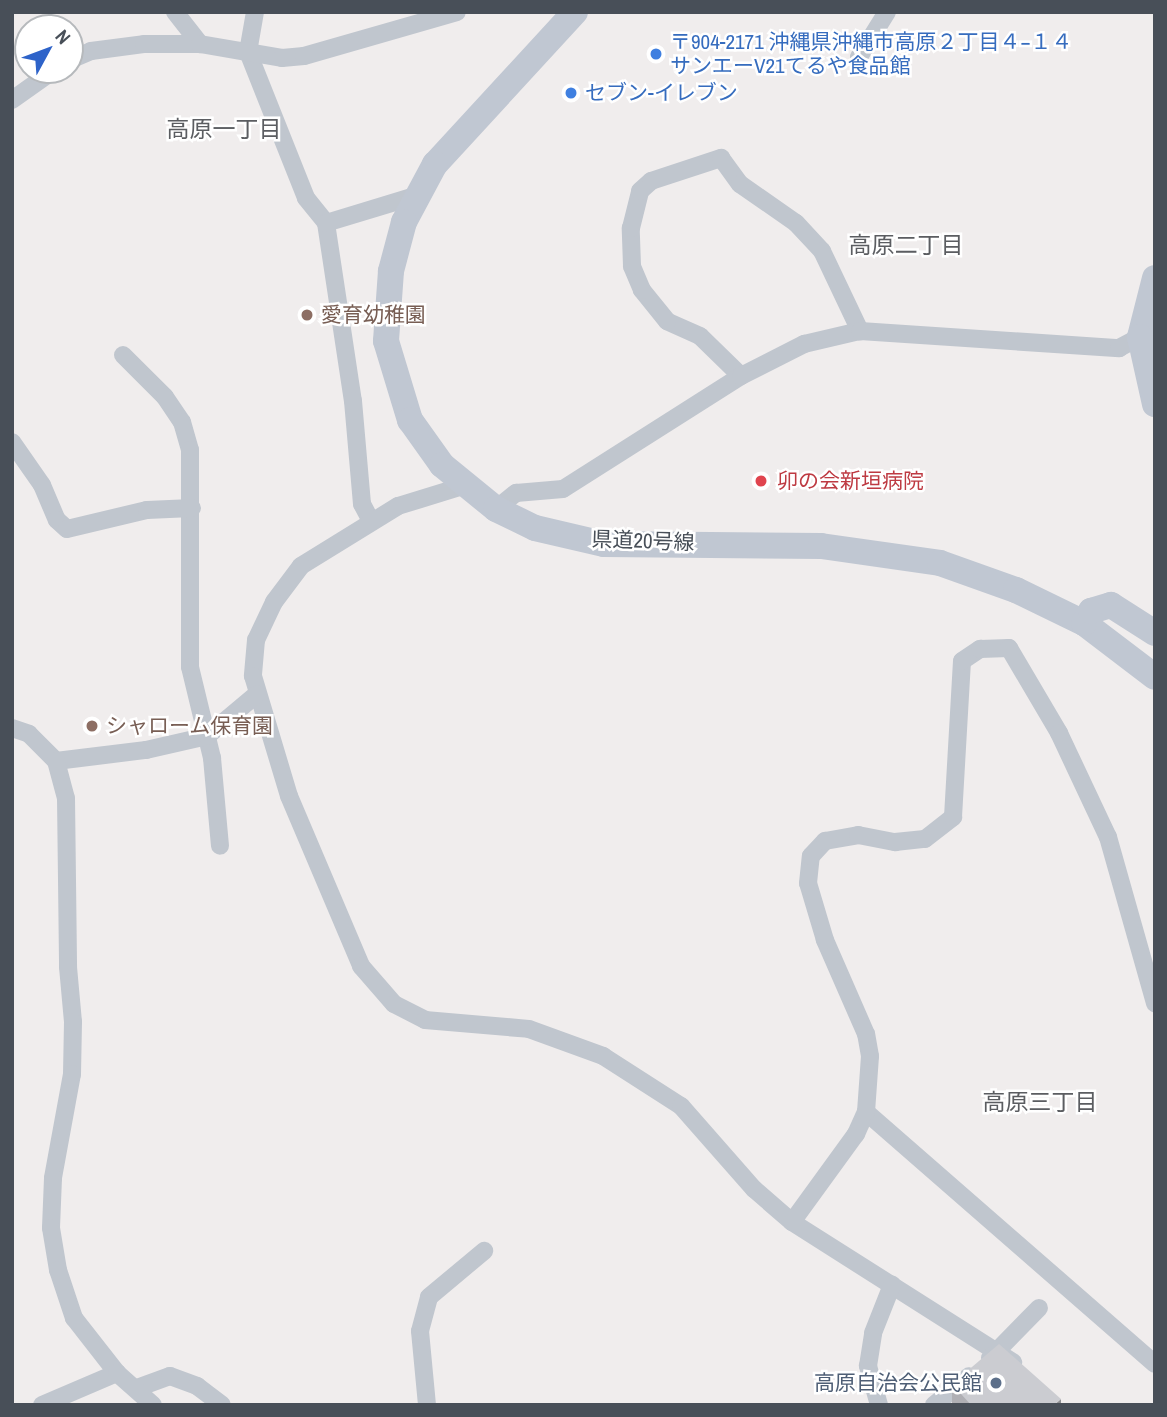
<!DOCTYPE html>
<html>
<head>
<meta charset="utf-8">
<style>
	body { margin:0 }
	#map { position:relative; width:1167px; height:1417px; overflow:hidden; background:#f0eded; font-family:"Archivo Narrow","Noto Sans JP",sans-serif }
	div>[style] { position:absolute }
	.street>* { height:18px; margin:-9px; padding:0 9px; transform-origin:9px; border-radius:9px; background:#c0c6ce }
	.secondary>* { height:26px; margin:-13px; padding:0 13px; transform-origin:13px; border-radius:13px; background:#c0c7d2 }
	.wall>* { inset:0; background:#afafb4 }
	.shaded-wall>* { inset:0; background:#8e8f92 }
	.building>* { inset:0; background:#cbccd1 }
	.dots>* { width:19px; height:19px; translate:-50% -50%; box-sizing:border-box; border:4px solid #fff; border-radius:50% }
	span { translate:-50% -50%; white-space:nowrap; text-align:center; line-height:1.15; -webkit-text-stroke:5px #fff; paint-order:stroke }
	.shop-label { font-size:21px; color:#366cbe }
	.left { translate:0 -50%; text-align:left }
	.education-label { font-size:21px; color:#785e54 }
	.health-label { font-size:21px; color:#be3a42 }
	.street-label { font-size:21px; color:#484f58 }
	.service-label { font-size:21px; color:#4e5e75 }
	.right { translate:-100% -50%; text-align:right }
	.neighbourhood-label { font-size:23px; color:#5b5d61 }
	.frame { position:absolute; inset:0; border:14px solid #484f58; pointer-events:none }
	.north { position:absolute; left:14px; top:14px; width:70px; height:70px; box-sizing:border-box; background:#fff; border:2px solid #b6b9bc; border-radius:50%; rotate:49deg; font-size:19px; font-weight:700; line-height:28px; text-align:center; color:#484f58 }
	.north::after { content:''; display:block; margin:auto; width:24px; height:32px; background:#2e63c9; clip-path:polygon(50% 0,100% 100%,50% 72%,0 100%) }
</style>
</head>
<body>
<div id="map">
	<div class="street">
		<div style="left:175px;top:12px;width:41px;rotate:52deg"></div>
		<div style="left:255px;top:12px;width:41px;rotate:99.9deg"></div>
		<div style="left:248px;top:52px;width:157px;rotate:68.3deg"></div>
		<div style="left:306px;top:198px;width:32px;rotate:51deg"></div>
		<div style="left:326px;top:223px;width:180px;rotate:81.4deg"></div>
		<div style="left:353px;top:401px;width:103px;rotate:85deg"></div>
		<div style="left:362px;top:504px;width:19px;rotate:62deg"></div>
		<div style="left:859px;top:57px;width:53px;rotate:-58.1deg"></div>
		<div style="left:70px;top:60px;width:23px;rotate:-23deg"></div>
		<div style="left:91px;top:51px;width:53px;rotate:-7.5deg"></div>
		<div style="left:144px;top:44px;width:56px"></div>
		<div style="left:200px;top:44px;width:83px;rotate:9.7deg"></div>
		<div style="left:282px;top:58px;width:22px;rotate:-5deg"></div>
		<div style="left:304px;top:56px;width:159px;rotate:-16deg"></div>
		<div style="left:12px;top:100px;width:52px;rotate:-35.5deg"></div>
		<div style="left:326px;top:223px;width:96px;rotate:-16.9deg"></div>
		<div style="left:123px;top:355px;width:59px;rotate:45deg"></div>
		<div style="left:165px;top:397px;width:30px;rotate:56deg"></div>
		<div style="left:182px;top:422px;width:29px;rotate:74deg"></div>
		<div style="left:190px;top:450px;width:217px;rotate:90deg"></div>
		<div style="left:190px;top:667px;width:94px;rotate:76.4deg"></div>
		<div style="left:212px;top:758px;width:88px;rotate:84.8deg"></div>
		<div style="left:741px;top:376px;width:57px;rotate:-135.7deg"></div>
		<div style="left:700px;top:336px;width:36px;rotate:-156deg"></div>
		<div style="left:667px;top:321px;width:40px;rotate:-129deg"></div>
		<div style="left:642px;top:290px;width:26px;rotate:-113deg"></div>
		<div style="left:632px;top:266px;width:38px;rotate:-92deg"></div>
		<div style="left:631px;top:228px;width:38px;rotate:-76deg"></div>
		<div style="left:640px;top:191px;width:15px;rotate:-42deg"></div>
		<div style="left:651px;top:181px;width:74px;rotate:-18.2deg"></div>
		<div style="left:721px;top:158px;width:32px;rotate:54deg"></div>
		<div style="left:740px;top:184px;width:68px;rotate:34.9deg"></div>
		<div style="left:796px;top:223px;width:38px;rotate:47deg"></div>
		<div style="left:822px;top:251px;width:89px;rotate:64.6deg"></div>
		<div style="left:12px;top:442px;width:52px;rotate:55.1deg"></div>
		<div style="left:42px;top:485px;width:38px;rotate:67deg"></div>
		<div style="left:57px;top:520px;width:13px;rotate:42deg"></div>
		<div style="left:67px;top:529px;width:82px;rotate:-13.4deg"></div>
		<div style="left:147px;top:510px;width:45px;rotate:-2.5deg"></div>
		<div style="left:463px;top:486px;width:68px;rotate:162.9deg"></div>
		<div style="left:398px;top:506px;width:114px;rotate:148.3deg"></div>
		<div style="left:301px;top:566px;width:45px;rotate:126.9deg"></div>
		<div style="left:274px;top:602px;width:42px;rotate:115.3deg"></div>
		<div style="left:256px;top:640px;width:36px;rotate:95deg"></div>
		<div style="left:253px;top:676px;width:125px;rotate:73.3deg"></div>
		<div style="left:289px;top:796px;width:185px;rotate:67deg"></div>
		<div style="left:361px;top:966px;width:50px;rotate:49deg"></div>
		<div style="left:394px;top:1004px;width:35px;rotate:27deg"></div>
		<div style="left:425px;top:1020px;width:104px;rotate:4.9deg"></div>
		<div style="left:529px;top:1029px;width:79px;rotate:20deg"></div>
		<div style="left:603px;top:1056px;width:93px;rotate:32.7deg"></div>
		<div style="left:681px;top:1106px;width:111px;rotate:48.7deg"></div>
		<div style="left:754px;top:1189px;width:50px;rotate:41deg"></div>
		<div style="left:792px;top:1222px;width:262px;rotate:32.4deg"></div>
		<div style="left:496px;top:509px;width:26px;rotate:-39deg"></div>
		<div style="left:516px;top:493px;width:47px;rotate:-4.9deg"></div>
		<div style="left:563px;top:489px;width:211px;rotate:-32.4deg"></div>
		<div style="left:741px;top:376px;width:71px;rotate:-26.9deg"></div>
		<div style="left:804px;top:344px;width:57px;rotate:-13.1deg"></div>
		<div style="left:860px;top:331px;width:260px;rotate:3.8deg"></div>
		<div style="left:1119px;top:348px;width:24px;rotate:-28deg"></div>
		<div style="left:12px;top:728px;width:18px;rotate:19deg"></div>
		<div style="left:29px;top:734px;width:38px;rotate:45deg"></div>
		<div style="left:56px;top:761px;width:91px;rotate:-7deg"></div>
		<div style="left:146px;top:750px;width:63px;rotate:-12.9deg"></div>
		<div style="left:207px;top:736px;width:65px;rotate:-40deg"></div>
		<div style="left:56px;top:761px;width:38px;rotate:75deg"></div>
		<div style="left:66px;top:798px;width:169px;rotate:89.3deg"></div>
		<div style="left:68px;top:967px;width:55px;rotate:84.8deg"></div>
		<div style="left:73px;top:1022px;width:52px;rotate:91.1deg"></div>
		<div style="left:72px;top:1074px;width:106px;rotate:100.4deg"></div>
		<div style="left:53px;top:1178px;width:50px;rotate:92.3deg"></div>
		<div style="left:51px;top:1228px;width:43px;rotate:80.5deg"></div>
		<div style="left:58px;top:1270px;width:51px;rotate:71.6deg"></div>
		<div style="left:74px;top:1318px;width:70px;rotate:52deg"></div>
		<div style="left:866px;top:1112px;width:383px;rotate:41.1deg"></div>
		<div style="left:792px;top:1222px;width:109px;rotate:-54deg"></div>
		<div style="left:856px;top:1134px;width:24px;rotate:-66deg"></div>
		<div style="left:866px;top:1112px;width:56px;rotate:-85.9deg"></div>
		<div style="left:870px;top:1056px;width:22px;rotate:-100deg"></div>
		<div style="left:866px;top:1034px;width:103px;rotate:-113.6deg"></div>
		<div style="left:825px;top:940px;width:59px;rotate:-106.6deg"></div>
		<div style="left:808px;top:883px;width:27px;rotate:-84deg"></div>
		<div style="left:811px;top:856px;width:21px;rotate:-47deg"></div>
		<div style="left:825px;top:841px;width:34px;rotate:-10deg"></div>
		<div style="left:858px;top:835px;width:38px;rotate:11deg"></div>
		<div style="left:895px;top:842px;width:30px;rotate:-6deg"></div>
		<div style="left:925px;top:839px;width:36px;rotate:-38deg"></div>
		<div style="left:953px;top:817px;width:156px;rotate:-86.7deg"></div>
		<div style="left:962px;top:661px;width:22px;rotate:-34deg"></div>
		<div style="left:980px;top:649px;width:29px;rotate:-2deg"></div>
		<div style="left:1009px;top:648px;width:99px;rotate:59.5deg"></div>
		<div style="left:1059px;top:733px;width:115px;rotate:64.8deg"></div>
		<div style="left:1108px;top:837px;width:173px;rotate:74.2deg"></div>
		<div style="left:990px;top:1358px;width:70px;rotate:-45.6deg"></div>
		<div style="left:137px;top:1388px;width:35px;rotate:-20deg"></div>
		<div style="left:170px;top:1376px;width:29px;rotate:20deg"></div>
		<div style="left:197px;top:1386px;width:31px;rotate:37deg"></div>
		<div style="left:42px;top:1405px;width:82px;rotate:-23.1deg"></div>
		<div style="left:117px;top:1373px;width:48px;rotate:41.6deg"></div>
		<div style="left:427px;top:1405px;width:74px;rotate:-95.4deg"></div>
		<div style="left:420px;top:1331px;width:35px;rotate:-75deg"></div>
		<div style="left:429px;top:1297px;width:72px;rotate:-39.9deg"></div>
		<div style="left:879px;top:1405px;width:41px;rotate:-105.8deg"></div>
		<div style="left:868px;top:1366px;width:33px;rotate:-81deg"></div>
		<div style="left:873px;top:1333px;width:52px;rotate:-68.4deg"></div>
		<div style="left:934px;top:1405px;width:45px;rotate:-39.6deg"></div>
	</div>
	<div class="secondary">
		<div style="left:575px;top:12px;width:207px;rotate:132.6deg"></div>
		<div style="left:435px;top:164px;width:66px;rotate:118.1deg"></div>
		<div style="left:404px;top:222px;width:51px;rotate:104.9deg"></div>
		<div style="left:391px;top:271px;width:70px;rotate:94.1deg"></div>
		<div style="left:386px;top:341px;width:83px;rotate:73.1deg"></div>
		<div style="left:410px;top:420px;width:55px;rotate:54.6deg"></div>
		<div style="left:442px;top:465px;width:70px;rotate:39.2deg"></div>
		<div style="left:496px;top:509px;width:43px;rotate:26deg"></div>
		<div style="left:535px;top:528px;width:71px;rotate:13.1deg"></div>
		<div style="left:604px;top:544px;width:217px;rotate:0.5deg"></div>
		<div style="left:821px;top:546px;width:120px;rotate:8.1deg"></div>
		<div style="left:940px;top:563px;width:81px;rotate:19.6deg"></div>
		<div style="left:1016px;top:590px;width:76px;rotate:25.9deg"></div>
		<div style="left:1084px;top:623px;width:89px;rotate:37.3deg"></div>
		<div style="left:1155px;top:278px;width:61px;rotate:104.3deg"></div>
		<div style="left:1140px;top:337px;width:69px;rotate:77.4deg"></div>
		<div style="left:1084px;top:623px;width:14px;rotate:-60deg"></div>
		<div style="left:1091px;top:611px;width:21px;rotate:-17deg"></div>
		<div style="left:1111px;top:605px;width:52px;rotate:32.5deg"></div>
	</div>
	<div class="wall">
		<div style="clip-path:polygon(952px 1384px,1061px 1405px,952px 1405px)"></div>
	</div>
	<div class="shaded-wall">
		<div style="clip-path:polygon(1061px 1399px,1061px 1405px,1054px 1405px)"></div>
	</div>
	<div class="building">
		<div style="clip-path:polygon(999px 1344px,1061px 1399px,1054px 1405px,971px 1405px,952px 1384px)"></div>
	</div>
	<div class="dots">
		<div style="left:656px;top:54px;background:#3f7fe0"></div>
		<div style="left:571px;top:93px;background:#3f7fe0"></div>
		<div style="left:307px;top:315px;background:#8d6e63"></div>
		<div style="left:761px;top:481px;background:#e0444e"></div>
		<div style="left:92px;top:726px;background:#8d6e63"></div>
		<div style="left:996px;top:1383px;background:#5c6f8a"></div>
	</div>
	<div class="shop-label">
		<span class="left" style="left:670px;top:54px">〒904-2171 沖縄県沖縄市高原２丁目４−１４<br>サンエーV21てるや食品館</span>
		<span class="left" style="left:585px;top:93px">セブン-イレブン</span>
	</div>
	<div class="education-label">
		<span class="left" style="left:321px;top:315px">愛育幼稚園</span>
		<span class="left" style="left:106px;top:726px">シャローム保育園</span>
	</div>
	<div class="health-label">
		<span class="left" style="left:777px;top:481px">卯の会新垣病院</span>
	</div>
	<div class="street-label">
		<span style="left:643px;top:541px;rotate:2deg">県道20号線</span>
	</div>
	<div class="service-label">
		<span class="right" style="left:982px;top:1383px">高原自治会公民館</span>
	</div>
	<div class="neighbourhood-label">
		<span style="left:224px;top:129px">高原一丁目</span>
		<span style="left:906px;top:245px">高原二丁目</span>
		<span style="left:1040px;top:1102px">高原三丁目</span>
	</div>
	<div class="frame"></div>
	<div class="north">N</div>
</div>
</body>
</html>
